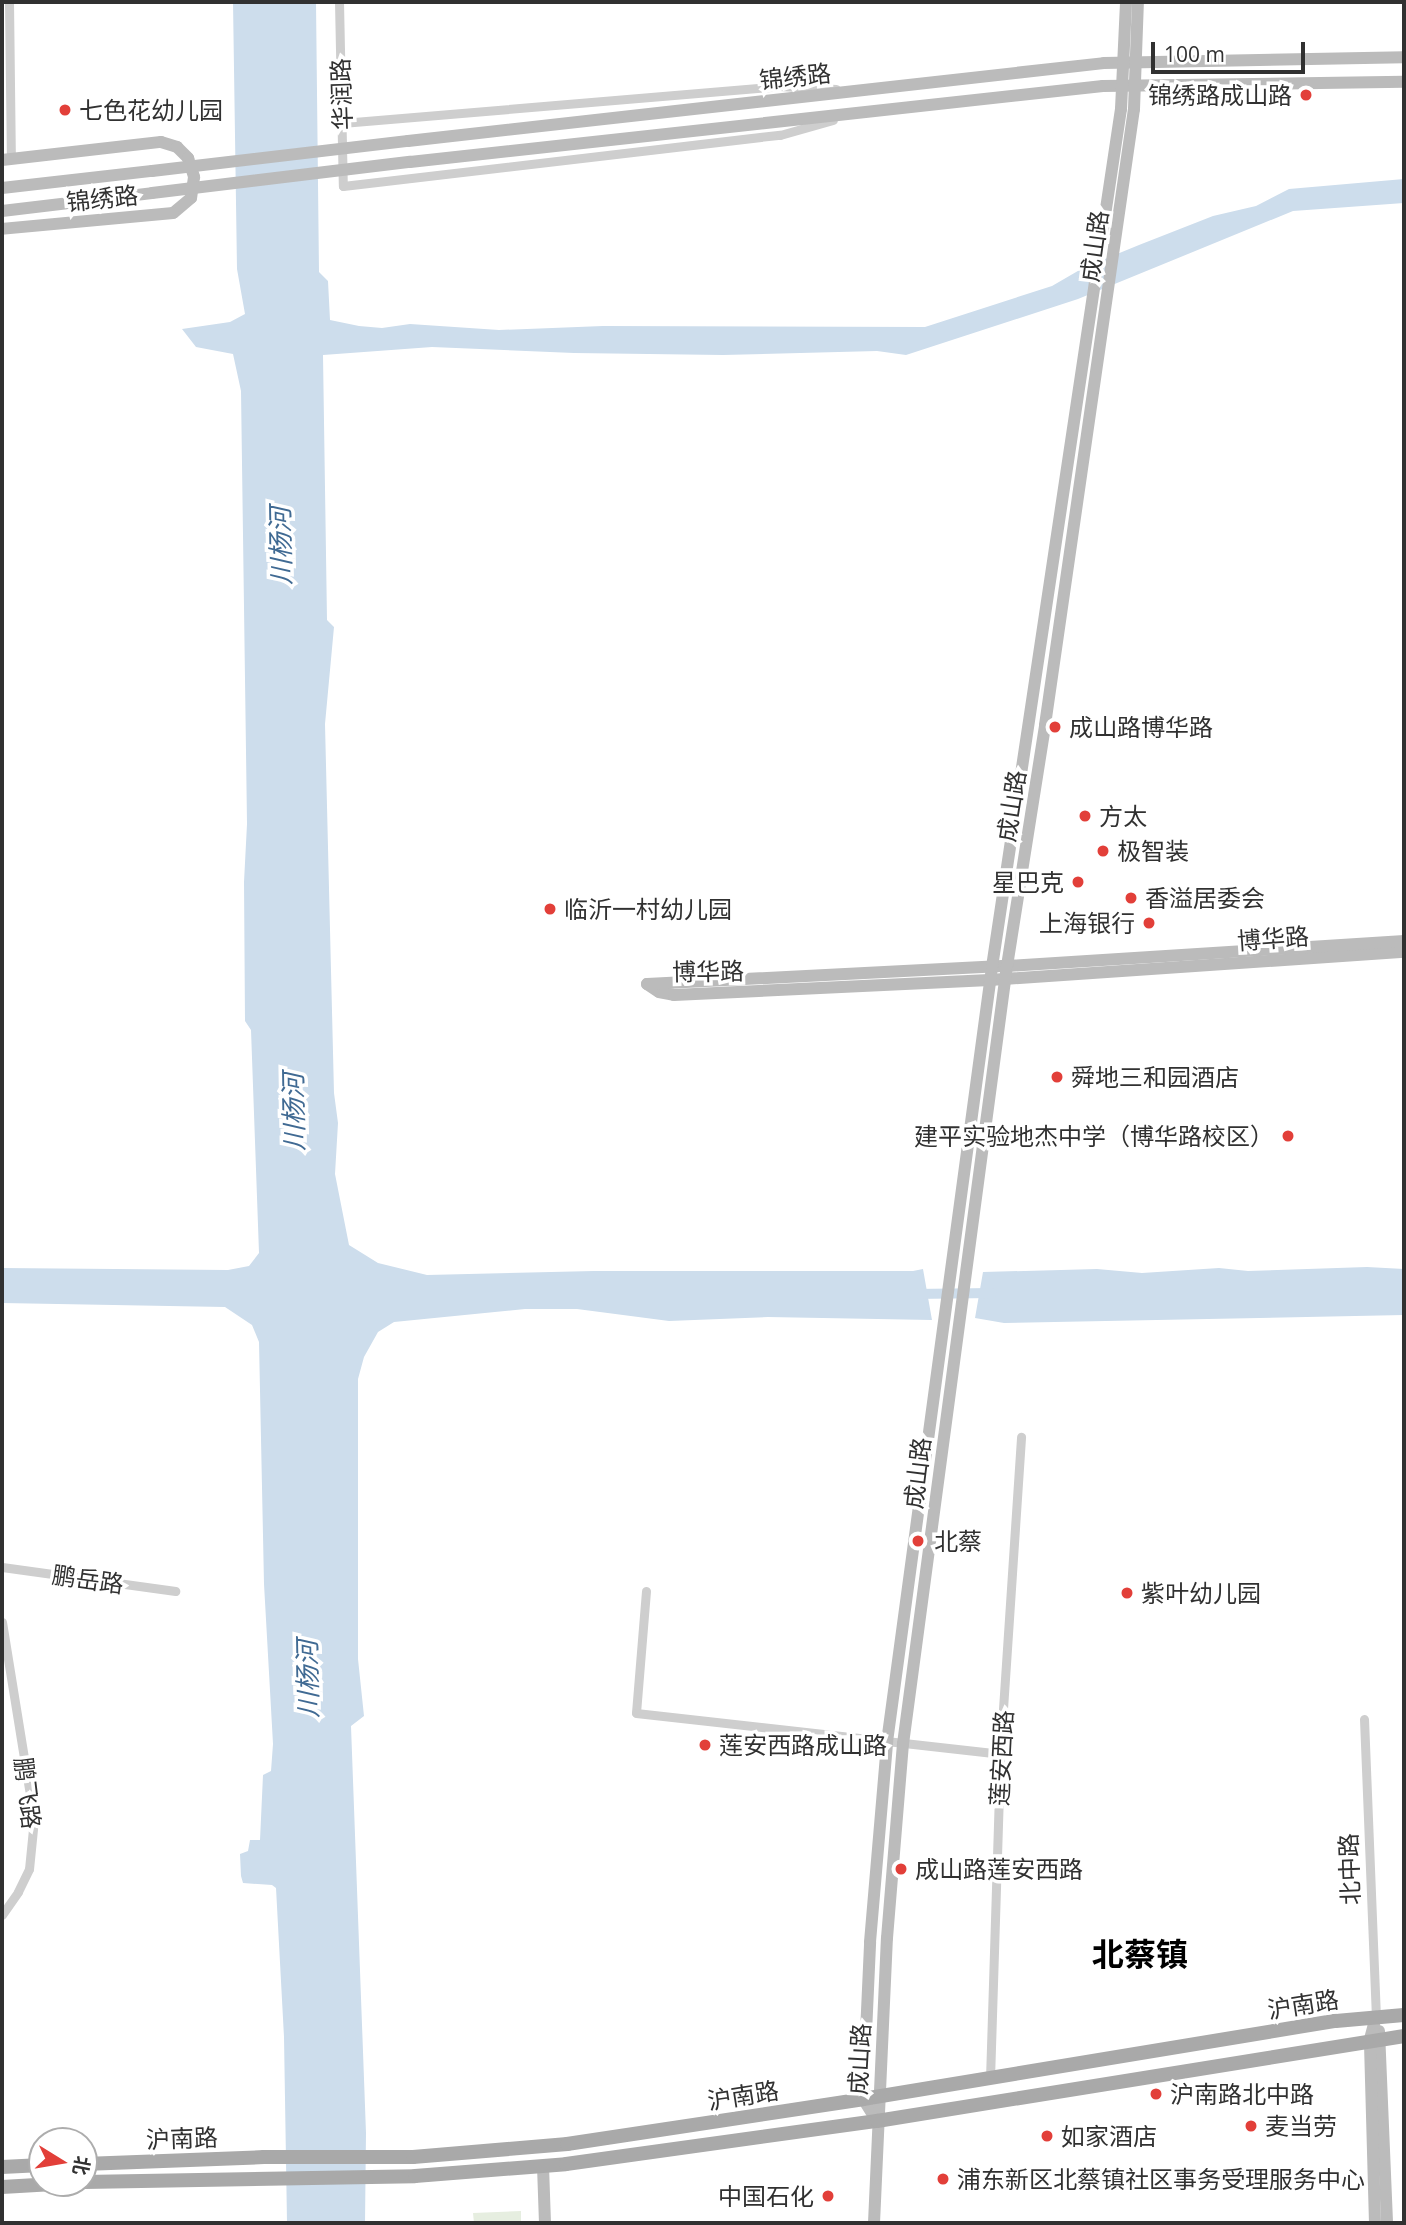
<!DOCTYPE html>
<html>
<head>
<meta charset="utf-8">
<style>
	body { margin:0 }
	#map { position:relative; width:1406px; height:2225px; overflow:hidden; background:#fff; font-family:"Open Sans","Noto Sans SC",sans-serif }
	div>[style] { position:absolute }
	.green>* { inset:0; background:#e6eee0 }
	.water>* { inset:0; background:#cdddec }
	.canal>* { height:10px; margin:-5px; padding:0 5px; transform-origin:5px; border-radius:5px; background:#cdddec }
	.street>* { height:9px; margin:-4.5px; padding:0 4.5px; transform-origin:4.5px; border-radius:4.5px; background:#cecece }
	.secondary>* { height:12px; margin:-6px; padding:0 6px; transform-origin:6px; border-radius:6px; background:#bbb }
	.primary>* { height:14px; margin:-7px; padding:0 7px; transform-origin:7px; border-radius:7px; background:#a9a9a9 }
	.secondary-bridge>* { height:12px; margin:-6px; padding:0 6px; transform-origin:6px; border-radius:6px; background:#bbb }
	.dots>* { width:19px; height:19px; translate:-50% -50%; box-sizing:border-box; border:4px solid #fff; border-radius:50% }
	span { translate:-50% -50%; white-space:nowrap; text-align:center; line-height:1.15; -webkit-text-stroke:7px #fff; paint-order:stroke }
	.street-label { font-size:24px; color:#313131 }
	.poi-label { font-size:24px; color:#313131 }
	.right { translate:-100% -50%; text-align:right }
	.left { translate:0 -50%; text-align:left }
	.water-label { font-size:26px; color:#406a93; font-style:italic }
	.district-label { font-size:32px; color:#000; font-weight:700 }
	.frame { position:absolute; inset:0; border:4px solid #313131; pointer-events:none }
	.north { position:absolute; left:28px; top:2127px; width:70px; height:70px; box-sizing:border-box; background:#fff; border:2px solid #adadad; border-radius:50%; rotate:101deg; font-size:19px; font-weight:700; line-height:28px; text-align:center; color:#313131 }
	.north::after { content:''; display:block; margin:auto; width:24px; height:32px; background:#e23f39; clip-path:polygon(50% 0,100% 100%,50% 72%,0 100%) }
	.scale { position:absolute; left:1151px; top:42px; width:154px; height:32px; box-sizing:border-box; border:4px solid #313131; border-top:0; padding-left:9px; font-size:21px; line-height:24px; white-space:nowrap; color:#313131; -webkit-text-stroke:5px #fff; paint-order:stroke }
</style>
</head>
<body>
<div id="map">
	<div class="green">
		<div style="clip-path:polygon(521px 2211px,521px 2223px,474px 2223px,473px 2213px)"></div>
	</div>
	<div class="water">
		<div style="clip-path:polygon(233px 2px,316px 2px,319px 272px,328px 281px,330px 320px,359px 326px,382px 328px,410px 324px,499px 330px,603px 326px,925px 327px,1052px 286px,1083px 268px,1139px 245px,1213px 216px,1256px 206px,1289px 189px,1404px 179px,1404px 203px,1293px 211px,1078px 299px,906px 355px,877px 351px,723px 355px,574px 353px,432px 347px,323px 355px,327px 620px,334px 627px,325px 724px,334px 1093px,338px 1123px,335px 1174px,349px 1245px,378px 1263px,427px 1275px,594px 1271px,913px 1271px,923px 1269px,932px 1320px,768px 1317px,669px 1321px,577px 1309px,525px 1309px,394px 1322px,378px 1332px,364px 1357px,358px 1379px,358px 1659px,364px 1716px,351px 1726px,366px 2133px,365px 2223px,287px 2223px,284px 2037px,276px 1888px,272px 1885px,243px 1883px,241px 1876px,240px 1854px,248px 1851px,250px 1840px,260px 1840px,263px 1775px,271px 1771px,273px 1744px,264px 1584px,259px 1342px,252px 1325px,225px 1307px,2px 1303px,2px 1268px,228px 1270px,249px 1266px,259px 1253px,251px 1030px,245px 1021px,244px 882px,247px 824px,241px 391px,233px 354px,196px 347px,182px 329px,230px 322px,245px 314px,237px 269px)"></div>
		<div style="clip-path:polygon(1367px 1267px,1404px 1269px,1404px 1315px,1004px 1323px,975px 1318px,983px 1272px,1097px 1269px,1142px 1273px,1219px 1268px,1248px 1271px)"></div>
	</div>
	<div class="canal">
		<div style="left:914px;top:1294px;width:78px;rotate:-0.7deg"></div>
	</div>
	<div class="street">
		<div style="left:9px;top:2px;width:157px;rotate:89.3deg"></div>
		<div style="left:339px;top:2px;width:184px;rotate:88.8deg"></div>
		<div style="left:343px;top:186px;width:440px;rotate:-6.7deg"></div>
		<div style="left:780px;top:135px;width:55px;rotate:-15.8deg"></div>
		<div style="left:342px;top:123px;width:439px;rotate:-4.8deg"></div>
		<div style="left:779px;top:86px;width:57px;rotate:3deg"></div>
		<div style="left:2px;top:1567px;width:175px;rotate:7.9deg"></div>
		<div style="left:646px;top:1591px;width:122px;rotate:94.7deg"></div>
		<div style="left:636px;top:1713px;width:366px;rotate:6.4deg"></div>
		<div style="left:2px;top:1622px;width:200px;rotate:80.8deg"></div>
		<div style="left:34px;top:1819px;width:50px;rotate:95.7deg"></div>
		<div style="left:29px;top:1869px;width:25px;rotate:116deg"></div>
		<div style="left:18px;top:1892px;width:28px;rotate:125deg"></div>
		<div style="left:1364px;top:1719px;width:298px;rotate:87.7deg"></div>
		<div style="left:990px;top:2079px;width:325px;rotate:-88.2deg"></div>
		<div style="left:1000px;top:1754px;width:318px;rotate:-86.2deg"></div>
	</div>
	<div class="secondary">
		<div style="left:408px;top:141px;width:700px;rotate:-6.39deg"></div>
		<div style="left:1104px;top:63px;width:300px;rotate:-1.1deg"></div>
		<div style="left:2px;top:160px;width:160px;rotate:-6.5deg"></div>
		<div style="left:161px;top:142px;width:17px;rotate:17deg"></div>
		<div style="left:177px;top:147px;width:16px;rotate:45deg"></div>
		<div style="left:188px;top:158px;width:20px;rotate:72deg"></div>
		<div style="left:194px;top:177px;width:21px;rotate:98deg"></div>
		<div style="left:191px;top:198px;width:23px;rotate:140deg"></div>
		<div style="left:173px;top:213px;width:172px;rotate:174.7deg"></div>
		<div style="left:410px;top:162px;width:697px;rotate:-6.26deg"></div>
		<div style="left:1103px;top:86px;width:301px;rotate:-0.8deg"></div>
		<div style="left:2px;top:188px;width:151px;rotate:-6.5deg"></div>
		<div style="left:2px;top:211px;width:151px;rotate:-6.8deg"></div>
		<div style="left:647px;top:984px;width:14px;rotate:34deg"></div>
		<div style="left:659px;top:992px;width:15px;rotate:11deg"></div>
		<div style="left:674px;top:995px;width:316px;rotate:-2.7deg"></div>
		<div style="left:990px;top:980px;width:415px;rotate:-3.9deg"></div>
		<div style="left:647px;top:984px;width:360px;rotate:-2.9deg"></div>
		<div style="left:1007px;top:966px;width:398px;rotate:-3.6deg"></div>
		<div style="left:1379px;top:2031px;width:192px;rotate:87.6deg"></div>
		<div style="left:877px;top:2121px;width:26px;rotate:-122deg"></div>
		<div style="left:863px;top:2099px;width:157px;rotate:-87.4deg"></div>
		<div style="left:870px;top:1942px;width:201px;rotate:-85.1deg"></div>
		<div style="left:887px;top:1742px;width:782px;rotate:-82.28deg"></div>
		<div style="left:992px;top:967px;width:868px;rotate:-81.45deg"></div>
		<div style="left:1121px;top:109px;width:107px;rotate:-87.3deg"></div>
		<div style="left:543px;top:2166px;width:57px;rotate:88deg"></div>
		<div style="left:874px;top:2223px;width:285px;rotate:-87.4deg"></div>
		<div style="left:887px;top:1938px;width:195px;rotate:-85.3deg"></div>
		<div style="left:903px;top:1744px;width:785px;rotate:-82.39deg"></div>
		<div style="left:1007px;top:966px;width:244px;rotate:-81deg"></div>
		<div style="left:1045px;top:725px;width:622px;rotate:-81.78deg"></div>
		<div style="left:1134px;top:109px;width:107px;rotate:-87.9deg"></div>
		<div style="left:1375px;top:2223px;width:184px;rotate:-91.6deg"></div>
		<div style="left:1370px;top:2039px;width:23px;rotate:-75deg"></div>
	</div>
	<div class="primary">
		<div style="left:84px;top:2164px;width:180px;rotate:-2.2deg"></div>
		<div style="left:264px;top:2157px;width:149px"></div>
		<div style="left:413px;top:2157px;width:155px;rotate:-4.8deg"></div>
		<div style="left:567px;top:2144px;width:299px;rotate:-8.6deg"></div>
		<div style="left:863px;top:2099px;width:479px;rotate:-9.4deg"></div>
		<div style="left:1336px;top:2021px;width:68px;rotate:-5deg"></div>
		<div style="left:2px;top:2167px;width:40px;rotate:-2.9deg"></div>
		<div style="left:84px;top:2182px;width:331px;rotate:-1deg"></div>
		<div style="left:415px;top:2176px;width:151px;rotate:-4.5deg"></div>
		<div style="left:566px;top:2164px;width:314px;rotate:-7.9deg"></div>
		<div style="left:877px;top:2121px;width:534px;rotate:-9.16deg"></div>
		<div style="left:2px;top:2187px;width:69px;rotate:-3.3deg"></div>
	</div>
	<div class="secondary-bridge">
		<div style="left:152px;top:171px;width:258px;rotate:-6.7deg"></div>
		<div style="left:152px;top:193px;width:260px;rotate:-6.9deg"></div>
	</div>
	<div class="dots">
		<div style="left:1306px;top:95px;background:#e23f39"></div>
		<div style="left:65px;top:110px;background:#e23f39"></div>
		<div style="left:1055px;top:727px;background:#e23f39"></div>
		<div style="left:1085px;top:816px;background:#e23f39"></div>
		<div style="left:1103px;top:851px;background:#e23f39"></div>
		<div style="left:1078px;top:882px;background:#e23f39"></div>
		<div style="left:1131px;top:898px;background:#e23f39"></div>
		<div style="left:550px;top:909px;background:#e23f39"></div>
		<div style="left:1149px;top:923px;background:#e23f39"></div>
		<div style="left:1057px;top:1077px;background:#e23f39"></div>
		<div style="left:1288px;top:1136px;background:#e23f39"></div>
		<div style="left:918px;top:1541px;background:#e23f39"></div>
		<div style="left:1127px;top:1593px;background:#e23f39"></div>
		<div style="left:705px;top:1745px;background:#e23f39"></div>
		<div style="left:901px;top:1869px;background:#e23f39"></div>
		<div style="left:1156px;top:2094px;background:#e23f39"></div>
		<div style="left:1251px;top:2126px;background:#e23f39"></div>
		<div style="left:1047px;top:2136px;background:#e23f39"></div>
		<div style="left:943px;top:2179px;background:#e23f39"></div>
		<div style="left:828px;top:2196px;background:#e23f39"></div>
	</div>
	<div class="street-label">
		<span style="left:795px;top:76px;rotate:-6deg">锦绣路</span>
		<span style="left:341px;top:94px;rotate:-92deg">华润路</span>
		<span style="left:102px;top:198px;rotate:-6deg">锦绣路</span>
		<span style="left:1094px;top:246px;rotate:-82deg">成山路</span>
		<span style="left:1011px;top:806px;rotate:-81deg">成山路</span>
		<span style="left:1273px;top:938px;rotate:-4deg">博华路</span>
		<span style="left:708px;top:971px;rotate:-1deg">博华路</span>
		<span style="left:917px;top:1473px;rotate:-83deg">成山路</span>
		<span style="left:88px;top:1579px;rotate:8deg">鹏岳路</span>
		<span style="left:1001px;top:1758px;rotate:-87deg">莲安西路</span>
		<span style="left:28px;top:1793px;rotate:83deg">鹏飞路</span>
		<span style="left:1349px;top:1869px;rotate:-92deg">北中路</span>
		<span style="left:1303px;top:2004px;rotate:-9deg">沪南路</span>
		<span style="left:859px;top:2059px;rotate:-87deg">成山路</span>
		<span style="left:743px;top:2095px;rotate:-9deg">沪南路</span>
		<span style="left:182px;top:2138px;rotate:-2deg">沪南路</span>
	</div>
	<div class="poi-label">
		<span class="right" style="left:1292px;top:95px">锦绣路成山路</span>
		<span class="left" style="left:79px;top:110px">七色花幼儿园</span>
		<span class="left" style="left:1069px;top:727px">成山路博华路</span>
		<span class="left" style="left:1099px;top:816px">方太</span>
		<span class="left" style="left:1117px;top:851px">极智装</span>
		<span class="right" style="left:1064px;top:882px">星巴克</span>
		<span class="left" style="left:1145px;top:898px">香溢居委会</span>
		<span class="left" style="left:564px;top:909px">临沂一村幼儿园</span>
		<span class="right" style="left:1135px;top:923px">上海银行</span>
		<span class="left" style="left:1071px;top:1077px">舜地三和园酒店</span>
		<span class="right" style="left:1274px;top:1136px">建平实验地杰中学（博华路校区）</span>
		<span class="left" style="left:934px;top:1541px">北蔡</span>
		<span class="left" style="left:1141px;top:1593px">紫叶幼儿园</span>
		<span class="left" style="left:719px;top:1745px">莲安西路成山路</span>
		<span class="left" style="left:915px;top:1869px">成山路莲安西路</span>
		<span class="left" style="left:1170px;top:2094px">沪南路北中路</span>
		<span class="left" style="left:1265px;top:2126px">麦当劳</span>
		<span class="left" style="left:1061px;top:2136px">如家酒店</span>
		<span class="left" style="left:957px;top:2179px">浦东新区北蔡镇社区事务受理服务中心</span>
		<span class="right" style="left:814px;top:2196px">中国石化</span>
	</div>
	<div class="water-label">
		<span style="left:281px;top:546px;rotate:-91deg">川杨河</span>
		<span style="left:294px;top:1112px;rotate:-91deg">川杨河</span>
		<span style="left:308px;top:1679px;rotate:-91deg">川杨河</span>
	</div>
	<div class="district-label">
		<span style="left:1140px;top:1954px">北蔡镇</span>
	</div>
	<div class="frame"></div>
	<div class="north">北</div>
	<div class="scale">100 m</div>
</div>
</body>
</html>
